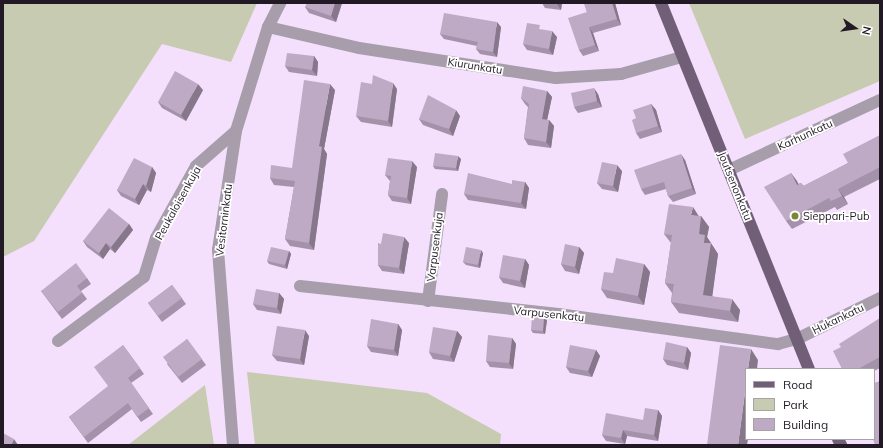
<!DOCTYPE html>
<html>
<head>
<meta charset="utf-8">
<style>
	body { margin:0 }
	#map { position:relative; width:883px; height:448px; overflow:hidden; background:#f4dffc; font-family:Mulish,sans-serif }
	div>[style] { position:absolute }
	.green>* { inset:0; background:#c7cbb1 }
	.minor>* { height:12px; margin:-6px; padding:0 6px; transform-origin:6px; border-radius:6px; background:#a79dab }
	.major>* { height:12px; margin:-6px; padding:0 6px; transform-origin:6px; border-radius:6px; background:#715f77 }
	.wall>* { inset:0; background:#a492aa }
	.shaded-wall>* { inset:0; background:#86778b }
	.building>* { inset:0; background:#bfaac6 }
	.dots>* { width:11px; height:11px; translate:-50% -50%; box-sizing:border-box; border:2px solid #fff; border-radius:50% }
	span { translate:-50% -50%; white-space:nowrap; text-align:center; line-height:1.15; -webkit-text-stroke:3.5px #fff; paint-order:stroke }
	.street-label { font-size:11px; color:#211a24 }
	.poi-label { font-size:11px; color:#211a24 }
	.left { translate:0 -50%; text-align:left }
	.frame { position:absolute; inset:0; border:4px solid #211a24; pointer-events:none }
	.legend { position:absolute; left:745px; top:368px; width:130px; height:72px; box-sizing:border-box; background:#fff; border:1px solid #a6a3a7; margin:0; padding:5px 7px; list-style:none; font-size:12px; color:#211a24 }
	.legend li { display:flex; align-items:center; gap:8px; height:20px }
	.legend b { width:20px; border:1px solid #a6a3a7 }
	.north { position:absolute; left:835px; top:8px; width:40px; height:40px; -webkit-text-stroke:3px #fff; paint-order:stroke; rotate:103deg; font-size:11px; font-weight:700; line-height:16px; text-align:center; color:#211a24 }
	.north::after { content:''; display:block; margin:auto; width:14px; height:18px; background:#211a24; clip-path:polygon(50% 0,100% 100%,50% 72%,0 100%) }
</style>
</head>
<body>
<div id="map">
	<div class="green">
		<div style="clip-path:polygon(3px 3px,257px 3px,231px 62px,162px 44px,34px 241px,3px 257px)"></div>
		<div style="clip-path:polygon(689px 3px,880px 3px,880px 81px,745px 139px)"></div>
		<div style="clip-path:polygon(247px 372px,427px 393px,501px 434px,500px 445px,255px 445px)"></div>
		<div style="clip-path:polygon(205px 385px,214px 445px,128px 445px)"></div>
	</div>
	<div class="minor">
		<div style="left:268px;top:27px;width:93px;rotate:13deg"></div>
		<div style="left:359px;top:48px;width:199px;rotate:8.7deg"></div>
		<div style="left:556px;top:78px;width:65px;rotate:-3.5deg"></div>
		<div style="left:621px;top:74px;width:63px;rotate:-15.6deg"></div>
		<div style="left:729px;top:170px;width:166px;rotate:-24.9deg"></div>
		<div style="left:300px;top:286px;width:260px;rotate:6.2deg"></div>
		<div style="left:558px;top:314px;width:222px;rotate:7.8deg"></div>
		<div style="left:778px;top:344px;width:20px;rotate:-15deg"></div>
		<div style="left:797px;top:339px;width:93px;rotate:-26.3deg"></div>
		<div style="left:428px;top:301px;width:108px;rotate:-82.5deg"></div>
		<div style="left:58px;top:341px;width:107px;rotate:-36.7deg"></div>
		<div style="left:144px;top:277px;width:41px;rotate:-72.9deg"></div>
		<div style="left:156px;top:238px;width:82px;rotate:-60.9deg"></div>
		<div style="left:196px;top:166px;width:53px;rotate:-41.2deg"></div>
		<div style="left:233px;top:445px;width:196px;rotate:-94.4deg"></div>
		<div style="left:218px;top:250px;width:120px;rotate:-81.4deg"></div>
		<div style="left:236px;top:131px;width:109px;rotate:-72.9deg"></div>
		<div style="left:268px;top:27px;width:27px;rotate:-63deg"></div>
	</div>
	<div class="major">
		<div style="left:661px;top:3px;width:395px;rotate:68deg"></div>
		<div style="left:838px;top:439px;width:7px;rotate:63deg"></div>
	</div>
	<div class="wall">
		<div style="clip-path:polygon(342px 3px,336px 22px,309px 13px,305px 7px)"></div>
		<div style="clip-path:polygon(542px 3px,562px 3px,561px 10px,545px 8px)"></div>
		<div style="clip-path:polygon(584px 3px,615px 3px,621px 25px,593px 33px,599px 51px,583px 56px,579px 50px,587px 12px)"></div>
		<div style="clip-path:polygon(501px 27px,497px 57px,480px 54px,476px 49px,477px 46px,444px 39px,440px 34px)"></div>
		<div style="clip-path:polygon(557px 37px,553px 55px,527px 50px,523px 44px)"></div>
		<div style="clip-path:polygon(314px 56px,318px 62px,317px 76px,289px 72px,285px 66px)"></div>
		<div style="clip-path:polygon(397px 89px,392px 127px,361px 122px,356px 116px)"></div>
		<div style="clip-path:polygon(203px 90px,186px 121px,162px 108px,158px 102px)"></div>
		<div style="clip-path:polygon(335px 90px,324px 149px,327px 154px,314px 250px,290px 246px,285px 239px,294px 187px,274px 185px,270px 178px,292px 168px)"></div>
		<div style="clip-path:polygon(547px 91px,552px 97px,547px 120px,549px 120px,554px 126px,551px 148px,528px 145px,524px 138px,528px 107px,525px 104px,521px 98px)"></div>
		<div style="clip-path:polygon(598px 94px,602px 107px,578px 113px,574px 107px)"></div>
		<div style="clip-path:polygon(651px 104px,656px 110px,662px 132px,640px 139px,636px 133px,636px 118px)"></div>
		<div style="clip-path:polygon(460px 116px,453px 136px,423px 125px,419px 119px)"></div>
		<div style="clip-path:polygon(880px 135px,880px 179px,844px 197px,848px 204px,837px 210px,835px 207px,792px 229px,786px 221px,791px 173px,798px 184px,801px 183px,804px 186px,848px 163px)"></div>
		<div style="clip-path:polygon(461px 159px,458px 171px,435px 169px,433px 166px)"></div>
		<div style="clip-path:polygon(685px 160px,696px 194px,673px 202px,668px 196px,666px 189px,645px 195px,641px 189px)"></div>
		<div style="clip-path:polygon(152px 167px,156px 173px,151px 192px,147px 190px,139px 205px,121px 196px,117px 190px)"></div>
		<div style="clip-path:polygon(417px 167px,411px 204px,392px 201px,388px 195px,390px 181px,385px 175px)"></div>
		<div style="clip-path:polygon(622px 171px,618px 192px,602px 189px,597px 183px)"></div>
		<div style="clip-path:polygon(525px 182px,529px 188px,526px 209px,468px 200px,464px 194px,512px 184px)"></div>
		<div style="clip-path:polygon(699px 216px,701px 216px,709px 227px,707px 237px,718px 254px,712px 296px,740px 310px,738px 322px,679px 313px,671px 302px,672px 293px,665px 283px,671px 243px,664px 234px)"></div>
		<div style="clip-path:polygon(129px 224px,133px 230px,115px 253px,110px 249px,103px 259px,87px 247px,83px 241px)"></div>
		<div style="clip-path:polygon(409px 243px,404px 274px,382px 271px,378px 265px,381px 244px)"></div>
		<div style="clip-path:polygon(579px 247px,584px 253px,579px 274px,565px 271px,561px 264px)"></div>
		<div style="clip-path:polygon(289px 251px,291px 254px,287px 269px,269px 264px,267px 261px)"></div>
		<div style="clip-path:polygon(483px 253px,480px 268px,466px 265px,463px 262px)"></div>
		<div style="clip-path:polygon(525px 259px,529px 265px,525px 288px,503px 283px,499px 277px)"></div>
		<div style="clip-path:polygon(644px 264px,650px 272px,644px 305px,607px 298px,601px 289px)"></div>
		<div style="clip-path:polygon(87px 278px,91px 284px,81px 291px,87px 299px,62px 319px,41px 291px)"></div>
		<div style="clip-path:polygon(172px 285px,186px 304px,162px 322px,148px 303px)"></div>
		<div style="clip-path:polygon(279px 293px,284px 299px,281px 314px,257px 310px,253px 304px)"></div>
		<div style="clip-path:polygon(544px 317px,547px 320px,545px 334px,533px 333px,531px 330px)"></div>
		<div style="clip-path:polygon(880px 318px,880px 368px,874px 371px,874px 369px,842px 369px,841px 347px)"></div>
		<div style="clip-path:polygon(398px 324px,402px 330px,398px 356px,371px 352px,367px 346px)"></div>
		<div style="clip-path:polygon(457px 331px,462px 337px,454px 362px,433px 359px,429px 352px)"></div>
		<div style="clip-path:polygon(309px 336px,304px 365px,277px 361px,272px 355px)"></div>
		<div style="clip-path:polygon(512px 338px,516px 344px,513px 369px,490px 367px,486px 361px)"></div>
		<div style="clip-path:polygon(187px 339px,206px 365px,182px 383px,167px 364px)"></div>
		<div style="clip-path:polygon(123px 345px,144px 374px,131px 383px,153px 414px,141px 422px,132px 409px,88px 443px,69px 417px,108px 387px)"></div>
		<div style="clip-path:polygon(687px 347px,691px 353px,688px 370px,667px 365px,663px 359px)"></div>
		<div style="clip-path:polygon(596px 350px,600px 356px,592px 377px,570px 373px,566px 367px)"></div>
		<div style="clip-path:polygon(658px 410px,662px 416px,658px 441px,627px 436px,625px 444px,606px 441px,602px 435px,643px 420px)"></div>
	</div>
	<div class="shaded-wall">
		<div style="clip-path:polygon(335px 3px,342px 3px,336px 22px,331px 16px)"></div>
		<div style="clip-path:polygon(557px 3px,562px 3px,561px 10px,557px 4px)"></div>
		<div style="clip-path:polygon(612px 3px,615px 3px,621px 25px,617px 19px)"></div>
		<div style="clip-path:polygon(497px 22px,501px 27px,497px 57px,493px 52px)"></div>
		<div style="clip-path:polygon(589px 27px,593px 33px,599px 51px,595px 45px)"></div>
		<div style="clip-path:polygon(552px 31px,557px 37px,553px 55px,549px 49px)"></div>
		<div style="clip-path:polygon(314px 56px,318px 62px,317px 76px,312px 70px)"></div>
		<div style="clip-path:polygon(393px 83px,397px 89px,392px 127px,388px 121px)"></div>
		<div style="clip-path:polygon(198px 84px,203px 90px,186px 121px,181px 115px)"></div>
		<div style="clip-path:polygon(330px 84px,335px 90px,324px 149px,327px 154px,314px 250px,309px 243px,319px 146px)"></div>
		<div style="clip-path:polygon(594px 88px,598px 94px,602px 107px,597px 101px)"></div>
		<div style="clip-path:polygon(547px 91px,552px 97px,546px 125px,542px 119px)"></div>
		<div style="clip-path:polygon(651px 104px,656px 110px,662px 132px,658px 126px)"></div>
		<div style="clip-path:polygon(456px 110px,460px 116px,453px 136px,449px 129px)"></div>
		<div style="clip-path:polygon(549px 120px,554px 126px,551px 148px,546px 142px)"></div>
		<div style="clip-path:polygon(681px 154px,685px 160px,696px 194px,692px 188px)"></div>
		<div style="clip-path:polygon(458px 156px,461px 159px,458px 171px,456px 168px)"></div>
		<div style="clip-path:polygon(412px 161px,417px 167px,411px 204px,407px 198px)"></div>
		<div style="clip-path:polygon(617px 165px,622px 171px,618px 192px,613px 186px)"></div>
		<div style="clip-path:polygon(152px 167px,156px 173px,151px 192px,146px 186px)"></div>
		<div style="clip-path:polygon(791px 173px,797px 181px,803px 193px,797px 185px)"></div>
		<div style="clip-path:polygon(525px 182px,529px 188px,526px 209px,521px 203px)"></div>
		<div style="clip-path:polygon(143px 184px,147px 190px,139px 205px,135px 199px)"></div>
		<div style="clip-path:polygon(838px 189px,844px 197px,848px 204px,842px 196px)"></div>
		<div style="clip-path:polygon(693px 207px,700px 218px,691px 215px)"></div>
		<div style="clip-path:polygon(701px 216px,709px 227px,707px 237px,718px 254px,711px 306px,703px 295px,704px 243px,699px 234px)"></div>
		<div style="clip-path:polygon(129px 224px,133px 230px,115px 253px,111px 247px)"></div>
		<div style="clip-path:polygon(404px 237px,409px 243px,404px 274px,399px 268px)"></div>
		<div style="clip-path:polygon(106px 243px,110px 249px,103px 259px,99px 253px)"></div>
		<div style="clip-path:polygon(579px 247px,584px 253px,579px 274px,575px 267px)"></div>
		<div style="clip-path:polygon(481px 250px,483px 253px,480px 268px,478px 265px)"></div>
		<div style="clip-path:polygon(289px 251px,291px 254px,287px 269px,285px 265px)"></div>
		<div style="clip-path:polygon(525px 259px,529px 265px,525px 288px,520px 281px)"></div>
		<div style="clip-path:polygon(644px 264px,650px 272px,644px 305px,638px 296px)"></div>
		<div style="clip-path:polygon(279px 293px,284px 299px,281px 314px,277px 308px)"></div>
		<div style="clip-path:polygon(732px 299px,740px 310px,738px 322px,730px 311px)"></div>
		<div style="clip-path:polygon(544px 317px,547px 320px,545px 334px,543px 331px)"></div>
		<div style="clip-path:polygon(398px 324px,402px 330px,398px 356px,394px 350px)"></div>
		<div style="clip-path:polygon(305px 330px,309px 336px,304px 365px,300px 359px)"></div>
		<div style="clip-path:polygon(457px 331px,462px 337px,454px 362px,450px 356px)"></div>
		<div style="clip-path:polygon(512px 338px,516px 344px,513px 369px,509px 363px)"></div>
		<div style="clip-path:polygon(687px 347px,691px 353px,688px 370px,684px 363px)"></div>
		<div style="clip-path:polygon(751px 349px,758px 360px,757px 369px,748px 369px)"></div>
		<div style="clip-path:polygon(596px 350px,600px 356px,592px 377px,588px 371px)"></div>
		<div style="clip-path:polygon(746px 385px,746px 439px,748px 439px,747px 445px,738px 445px)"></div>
		<div style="clip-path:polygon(658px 410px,662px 416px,658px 441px,654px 435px)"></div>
		<div style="clip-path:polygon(623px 430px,627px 436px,625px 444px,621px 438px)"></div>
		<div style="clip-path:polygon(14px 439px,18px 445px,11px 445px)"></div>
	</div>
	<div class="building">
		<div style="clip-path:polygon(307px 3px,335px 3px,331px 16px,305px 7px)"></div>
		<div style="clip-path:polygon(584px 3px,612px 3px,617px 19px,589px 27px,595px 45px,579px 50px,568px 18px,587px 12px)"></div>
		<div style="clip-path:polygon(444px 13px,497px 22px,493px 52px,476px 49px,478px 42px,440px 34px)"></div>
		<div style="clip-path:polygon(527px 23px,540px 25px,539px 29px,552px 31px,549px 49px,523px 44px)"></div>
		<div style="clip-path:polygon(287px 53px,314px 56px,312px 70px,285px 66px)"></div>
		<div style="clip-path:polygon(175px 71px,198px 84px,181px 115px,158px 102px)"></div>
		<div style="clip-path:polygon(373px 75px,393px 83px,388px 121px,356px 116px,361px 82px,372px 84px)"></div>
		<div style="clip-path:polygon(304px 80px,330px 84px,319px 146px,322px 147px,309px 243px,285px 239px,295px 181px,270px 178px,271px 165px,292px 168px)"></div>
		<div style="clip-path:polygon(523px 86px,547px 91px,542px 119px,549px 120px,546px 142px,524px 138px,529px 104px,521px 98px)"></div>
		<div style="clip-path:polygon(594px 88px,597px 101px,574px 107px,571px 93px)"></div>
		<div style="clip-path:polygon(428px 95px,456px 110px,449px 129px,419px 119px)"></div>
		<div style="clip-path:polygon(651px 104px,658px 126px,636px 133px,632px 120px,636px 118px,633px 110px)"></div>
		<div style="clip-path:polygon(880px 135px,880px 167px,838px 189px,842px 196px,831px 201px,829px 198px,786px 221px,764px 187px,791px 173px,797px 185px,801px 183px,803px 186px,848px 163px,843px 154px)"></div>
		<div style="clip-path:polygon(435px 153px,458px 156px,456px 168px,433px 166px)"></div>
		<div style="clip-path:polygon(681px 154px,692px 188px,668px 196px,664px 182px,641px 189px,634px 170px)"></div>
		<div style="clip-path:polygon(134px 158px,152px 167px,146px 186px,143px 184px,135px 199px,117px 190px)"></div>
		<div style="clip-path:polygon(388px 158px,412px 161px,407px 198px,388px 195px,391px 176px,385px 175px)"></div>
		<div style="clip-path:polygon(602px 162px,617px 165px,613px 186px,597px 183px)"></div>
		<div style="clip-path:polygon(468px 173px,512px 184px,512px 180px,525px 182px,521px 203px,464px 194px)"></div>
		<div style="clip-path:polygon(669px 204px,693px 207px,691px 215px,701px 216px,699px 234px,705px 235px,704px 243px,711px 243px,703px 295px,732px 299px,730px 311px,671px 302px,674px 284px,665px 283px,672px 235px,664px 234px)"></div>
		<div style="clip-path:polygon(109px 208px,129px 224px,111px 247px,106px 243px,99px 253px,83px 241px)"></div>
		<div style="clip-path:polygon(383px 233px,404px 237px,399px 268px,378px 265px,378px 243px,381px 244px)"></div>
		<div style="clip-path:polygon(565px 244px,579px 247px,575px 267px,561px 264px)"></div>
		<div style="clip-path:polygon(271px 247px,289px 251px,285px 265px,267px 261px)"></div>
		<div style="clip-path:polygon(466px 247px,481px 250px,478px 265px,463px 262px)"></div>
		<div style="clip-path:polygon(503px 255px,525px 259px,520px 281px,499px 277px)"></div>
		<div style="clip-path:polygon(616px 258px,644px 264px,638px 296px,601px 289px,604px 272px,613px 273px)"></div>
		<div style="clip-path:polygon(76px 263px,87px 278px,77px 286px,82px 293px,58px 312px,41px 291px)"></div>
		<div style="clip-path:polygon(172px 285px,182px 298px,158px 316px,148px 303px)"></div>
		<div style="clip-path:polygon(256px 289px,279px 293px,277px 308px,253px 304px)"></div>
		<div style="clip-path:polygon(532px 316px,544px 317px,543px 331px,531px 330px)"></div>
		<div style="clip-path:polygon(880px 318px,880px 357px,858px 369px,842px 369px,833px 351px,841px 347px,839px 344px)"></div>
		<div style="clip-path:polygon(371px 319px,398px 324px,394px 350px,367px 346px)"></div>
		<div style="clip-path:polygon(277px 326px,305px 330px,300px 359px,272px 355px)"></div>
		<div style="clip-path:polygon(433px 327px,457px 331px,450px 356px,429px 352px)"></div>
		<div style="clip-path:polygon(488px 335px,512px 338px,509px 363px,486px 361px)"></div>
		<div style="clip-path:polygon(187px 339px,202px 359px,178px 377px,163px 357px)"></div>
		<div style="clip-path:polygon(666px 342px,687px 347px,684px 363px,663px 359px)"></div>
		<div style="clip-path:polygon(123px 345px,140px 368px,128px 378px,149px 408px,137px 417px,128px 403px,84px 437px,69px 417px,108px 386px,94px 367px)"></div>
		<div style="clip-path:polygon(570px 345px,596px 350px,588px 371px,566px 367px)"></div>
		<div style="clip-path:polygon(720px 345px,751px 349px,748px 369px,746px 369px,746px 385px,738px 445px,707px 445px)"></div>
		<div style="clip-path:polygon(880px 381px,880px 445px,875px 445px,873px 439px,874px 439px,874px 383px)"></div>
		<div style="clip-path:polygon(645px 408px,658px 410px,654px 435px,623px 430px,621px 438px,602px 435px,606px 413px,643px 420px)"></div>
		<div style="clip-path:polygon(3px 433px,14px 439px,11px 445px,3px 445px)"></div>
	</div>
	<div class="dots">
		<div style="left:795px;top:216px;background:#7d8632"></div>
	</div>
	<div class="street-label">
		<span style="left:475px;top:66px;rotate:9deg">Kiurunkatu</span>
		<span style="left:805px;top:135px;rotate:-25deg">Karhunkatu</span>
		<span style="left:735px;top:186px;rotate:68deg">Joutsenonkatu</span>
		<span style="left:178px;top:203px;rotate:-61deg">Peukaloisenkuja</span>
		<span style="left:224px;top:220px;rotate:-83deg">Vesitorninkatu</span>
		<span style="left:435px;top:247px;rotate:-83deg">Varpusenkuja</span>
		<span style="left:549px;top:314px;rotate:6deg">Varpusenkatu</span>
		<span style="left:838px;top:319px;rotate:-26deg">Hukankatu</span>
	</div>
	<div class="poi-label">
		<span class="left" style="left:803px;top:216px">Sieppari-Pub</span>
	</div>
	<div class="frame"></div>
	<ul class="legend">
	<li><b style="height:5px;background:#715f77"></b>Road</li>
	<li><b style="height:11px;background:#c7cbb1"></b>Park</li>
	<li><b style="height:11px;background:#bfaac6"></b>Building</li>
	</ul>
	<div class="north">N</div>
</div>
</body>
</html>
